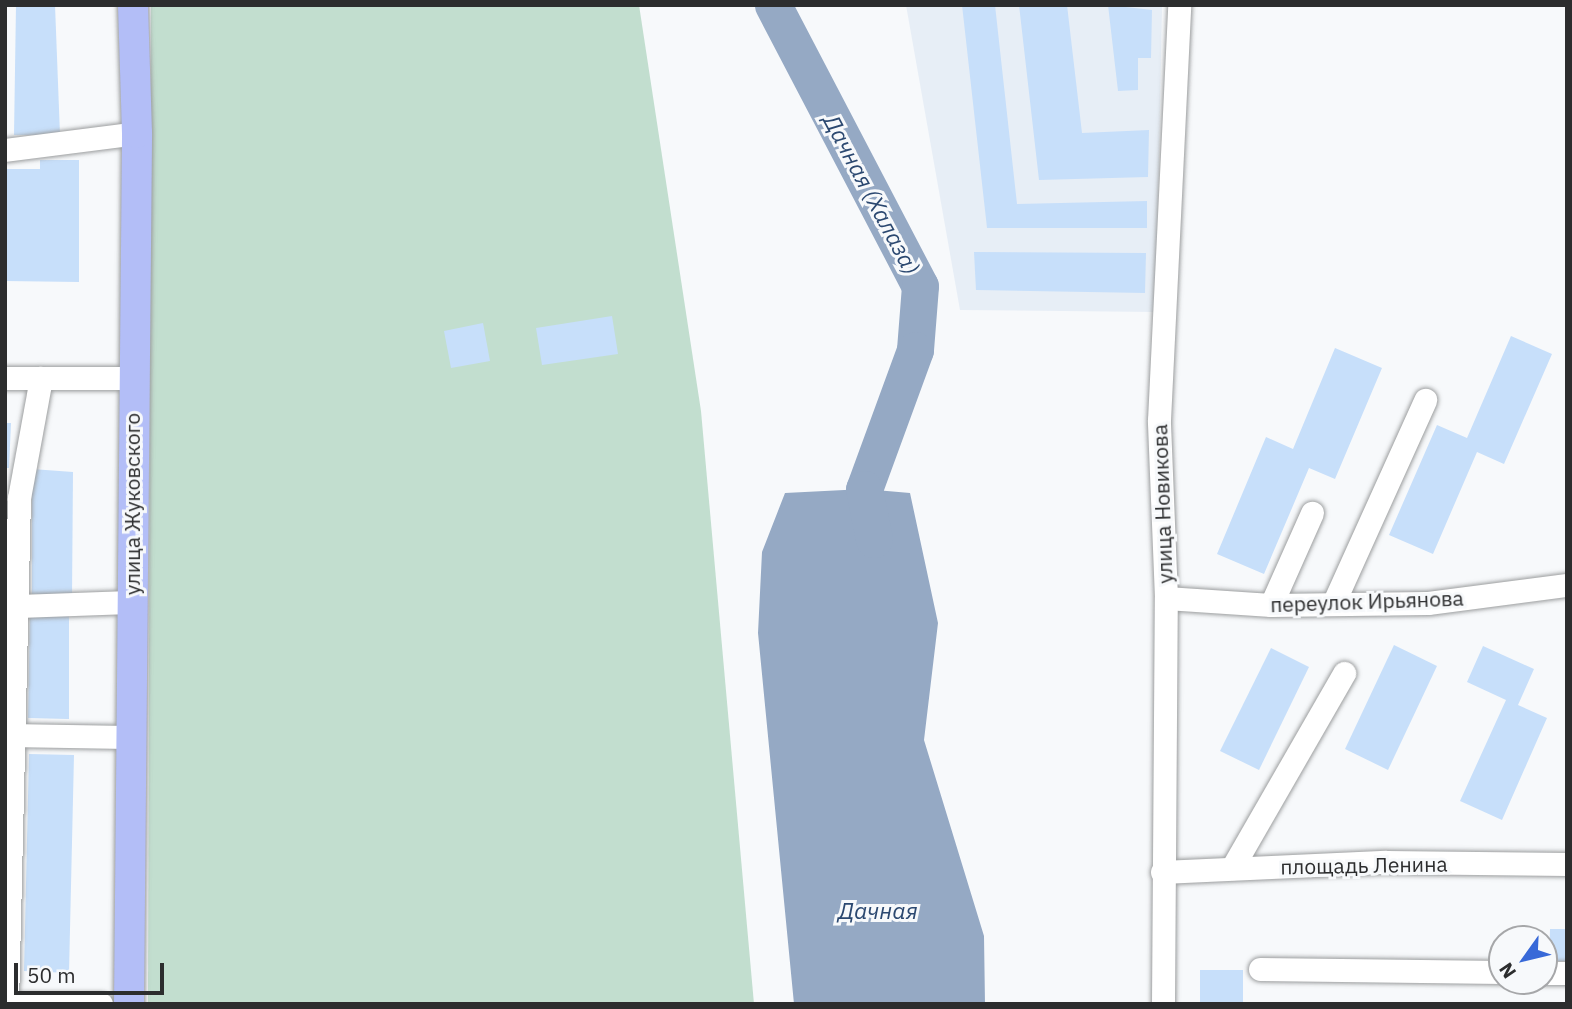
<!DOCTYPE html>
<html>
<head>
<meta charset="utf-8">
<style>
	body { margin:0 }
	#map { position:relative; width:1572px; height:1009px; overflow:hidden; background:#f7f9fb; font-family:"IBM Plex Sans",sans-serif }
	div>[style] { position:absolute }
	.built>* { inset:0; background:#e7eef6 }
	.green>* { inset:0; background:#c2decf }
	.water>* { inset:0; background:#95a9c4 }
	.river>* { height:37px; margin:-18.5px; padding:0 18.5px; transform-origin:18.5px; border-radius:18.5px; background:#95a9c4 }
	.building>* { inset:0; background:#c7dffa }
	.roads { filter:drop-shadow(0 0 2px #9c9e9f) drop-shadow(0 0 2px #9c9e9f) }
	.minor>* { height:23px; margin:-11.5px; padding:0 11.5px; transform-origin:11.5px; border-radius:11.5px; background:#fff }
	.major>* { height:30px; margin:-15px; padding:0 15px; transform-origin:15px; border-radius:15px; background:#b3bef7 }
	span { translate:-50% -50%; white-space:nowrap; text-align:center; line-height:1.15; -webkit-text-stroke:6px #f7f9fb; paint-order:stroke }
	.street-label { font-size:21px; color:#2c2d2e }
	.water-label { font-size:23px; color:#2b4870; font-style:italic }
	.frame { position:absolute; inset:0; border:7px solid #2c2d2e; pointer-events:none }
	.north { position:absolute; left:1488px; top:925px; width:70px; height:70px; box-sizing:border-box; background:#f7f9fb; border:2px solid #a6a7a9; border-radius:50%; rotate:236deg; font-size:19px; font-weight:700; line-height:28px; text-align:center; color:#2c2d2e }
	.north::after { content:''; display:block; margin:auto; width:24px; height:32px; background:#3869d8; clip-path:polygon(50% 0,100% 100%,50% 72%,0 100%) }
	.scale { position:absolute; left:14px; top:963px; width:150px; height:32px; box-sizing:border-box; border:4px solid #2c2d2e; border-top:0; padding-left:9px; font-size:21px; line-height:24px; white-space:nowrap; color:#2c2d2e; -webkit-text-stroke:5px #f7f9fb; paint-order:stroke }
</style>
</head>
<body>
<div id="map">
	<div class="built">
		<div style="clip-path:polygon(906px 5px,1162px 5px,1156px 312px,960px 310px)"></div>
	</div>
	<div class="green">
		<div style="clip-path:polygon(151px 5px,639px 5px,701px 411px,754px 1004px,148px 1004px)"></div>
	</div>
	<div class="water">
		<div style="clip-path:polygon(864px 489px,910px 493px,938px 623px,924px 740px,984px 936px,985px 1004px,794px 1004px,758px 633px,762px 552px,785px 493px)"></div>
	</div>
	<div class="river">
		<div style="left:773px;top:5px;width:317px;rotate:62.4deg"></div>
		<div style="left:920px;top:286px;width:64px;rotate:94.5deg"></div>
		<div style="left:915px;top:350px;width:148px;rotate:110.1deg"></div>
		<div style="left:864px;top:489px;width:51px;rotate:78.7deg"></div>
	</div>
	<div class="building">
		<div style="clip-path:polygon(16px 5px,55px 5px,60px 135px,14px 135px)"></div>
		<div style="clip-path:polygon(962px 5px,995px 5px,1017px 204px,1147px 201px,1147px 228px,987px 228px)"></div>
		<div style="clip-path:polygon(1019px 5px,1067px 5px,1082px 133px,1149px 130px,1148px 177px,1039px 180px)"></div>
		<div style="clip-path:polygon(1108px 5px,1152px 10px,1151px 58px,1138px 58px,1138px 90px,1118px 91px)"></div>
		<div style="clip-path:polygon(40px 160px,79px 160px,79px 282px,5px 281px,5px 169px,40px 169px)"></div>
		<div style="clip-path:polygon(974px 252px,1146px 253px,1145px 293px,976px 290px)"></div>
		<div style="clip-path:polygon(612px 316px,618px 354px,542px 365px,536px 328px)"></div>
		<div style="clip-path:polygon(483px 323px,490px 361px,451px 368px,444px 331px)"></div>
		<div style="clip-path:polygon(1511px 336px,1552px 354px,1504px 464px,1477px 452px,1433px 554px,1389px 535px,1437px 425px,1467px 438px)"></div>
		<div style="clip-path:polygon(1335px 348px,1382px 368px,1335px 479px,1309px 468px,1264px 574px,1217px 554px,1266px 437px,1293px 449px)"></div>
		<div style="clip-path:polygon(5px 423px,11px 423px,9px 468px,5px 468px)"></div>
		<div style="clip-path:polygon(32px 469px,73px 472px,72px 597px,32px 594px)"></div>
		<div style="clip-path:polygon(30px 613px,69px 616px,69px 719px,28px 718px)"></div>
		<div style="clip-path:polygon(1394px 645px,1437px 666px,1388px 770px,1345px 749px)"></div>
		<div style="clip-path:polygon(1483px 646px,1534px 669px,1518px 705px,1547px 718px,1502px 820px,1460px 801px,1506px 700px,1467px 682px)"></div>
		<div style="clip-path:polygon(1271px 648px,1309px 667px,1259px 770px,1220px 751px)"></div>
		<div style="clip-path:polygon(29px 754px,74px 755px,69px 973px,24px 971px)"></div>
		<div style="clip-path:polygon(1550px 929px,1567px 929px,1567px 961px,1549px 961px)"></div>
		<div style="clip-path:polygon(1200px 970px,1243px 970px,1243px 1004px,1200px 1004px)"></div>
	</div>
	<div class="roads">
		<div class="minor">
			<div style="left:5px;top:150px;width:133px;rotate:-7.3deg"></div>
			<div style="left:5px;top:378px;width:127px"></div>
			<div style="left:1166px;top:598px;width:105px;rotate:3.8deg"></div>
			<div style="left:1271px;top:605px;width:157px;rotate:-0.7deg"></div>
			<div style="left:1428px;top:603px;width:140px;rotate:-7.4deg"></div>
			<div style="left:1334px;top:602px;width:222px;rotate:-65.7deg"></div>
			<div style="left:1271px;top:605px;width:101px;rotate:-66deg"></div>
			<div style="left:16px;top:606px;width:116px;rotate:-2deg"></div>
			<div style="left:5px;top:735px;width:126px;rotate:0.9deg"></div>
			<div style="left:1232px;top:868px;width:225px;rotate:-60.1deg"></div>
			<div style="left:1162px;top:872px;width:224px;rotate:-2.6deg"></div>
			<div style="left:1386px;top:862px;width:181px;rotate:0.6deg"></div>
			<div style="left:1260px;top:969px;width:242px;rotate:0.7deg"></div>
			<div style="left:1544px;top:973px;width:23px"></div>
			<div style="left:6px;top:1004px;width:95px"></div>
			<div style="left:7px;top:1004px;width:506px;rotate:-88.64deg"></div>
			<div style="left:19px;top:498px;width:122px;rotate:-79.6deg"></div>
			<div style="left:1163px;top:1004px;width:406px;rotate:-89.6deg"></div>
			<div style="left:1166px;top:598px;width:178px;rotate:-92.3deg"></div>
			<div style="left:1159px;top:420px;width:415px;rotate:-87.2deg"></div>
		</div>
		<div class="major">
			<div style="left:129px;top:1004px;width:871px;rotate:-89.47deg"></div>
			<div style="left:137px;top:133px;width:128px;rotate:-91.8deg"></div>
		</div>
	</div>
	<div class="street-label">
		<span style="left:132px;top:504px;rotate:-90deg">улица Жуковского</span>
		<span style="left:1162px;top:504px;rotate:-92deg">улица Новикова</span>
		<span style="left:1367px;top:601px;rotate:-2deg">переулок Ирьянова</span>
		<span style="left:1364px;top:865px;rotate:-1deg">площадь Ленина</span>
	</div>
	<div class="water-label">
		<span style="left:872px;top:194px;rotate:62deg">Дачная (Халаза)</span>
		<span style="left:878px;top:910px">Дачная</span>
	</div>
	<div class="frame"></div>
	<div class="north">N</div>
	<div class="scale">50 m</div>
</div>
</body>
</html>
